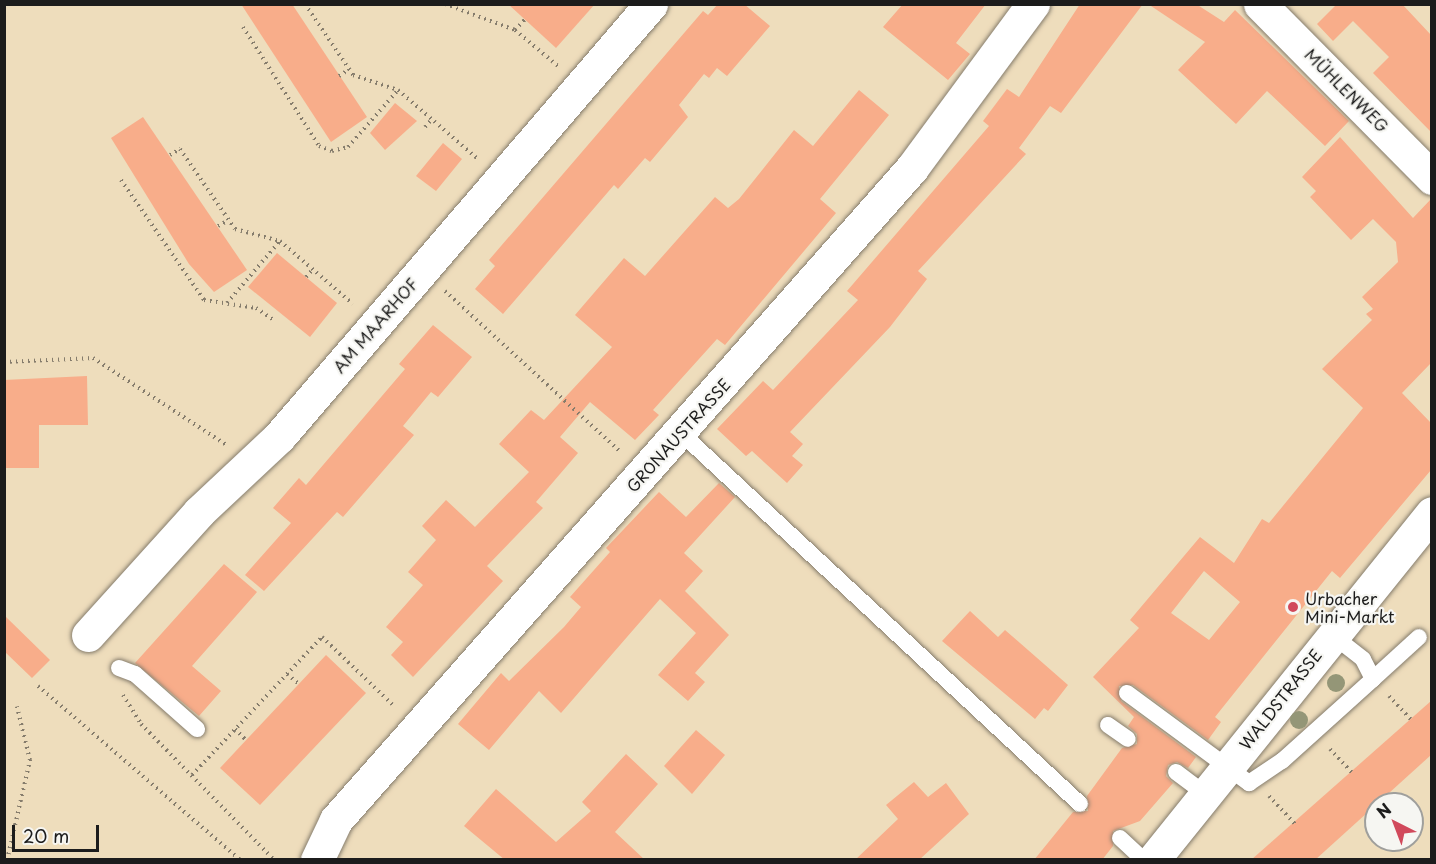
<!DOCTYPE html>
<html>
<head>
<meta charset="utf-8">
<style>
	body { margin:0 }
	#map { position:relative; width:1436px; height:864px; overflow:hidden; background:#eeddbc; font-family:"Playpen Sans",sans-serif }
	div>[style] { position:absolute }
	.building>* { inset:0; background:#f8ad8a }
	.path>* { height:4px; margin-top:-2px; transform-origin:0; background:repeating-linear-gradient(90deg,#857c6c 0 1.5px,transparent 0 6px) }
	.roads { filter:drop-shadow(0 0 2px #857c6c) drop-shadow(0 0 2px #857c6c) }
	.service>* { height:16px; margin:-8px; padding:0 8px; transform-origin:8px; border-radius:8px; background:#fff }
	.minor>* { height:33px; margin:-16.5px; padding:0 16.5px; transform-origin:16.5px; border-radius:16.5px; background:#fff }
	.secondary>* { height:33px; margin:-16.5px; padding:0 16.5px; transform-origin:16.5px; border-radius:16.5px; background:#fff }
	.trees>* { width:18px; height:18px; margin:-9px; border-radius:50%; background:#949677 }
	.dots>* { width:16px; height:16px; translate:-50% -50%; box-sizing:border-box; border:3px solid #f6f6f2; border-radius:50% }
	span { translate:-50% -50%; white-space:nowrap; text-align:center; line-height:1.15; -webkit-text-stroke:4.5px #f6f6f2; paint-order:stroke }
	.street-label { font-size:16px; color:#1c1c1c }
	.poi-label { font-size:16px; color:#1c1c1c }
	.left { translate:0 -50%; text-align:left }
	.frame { position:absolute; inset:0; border:6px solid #1c1c1c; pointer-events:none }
	.north { position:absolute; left:1364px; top:792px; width:60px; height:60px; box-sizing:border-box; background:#f6f6f2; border:2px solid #9f9f9c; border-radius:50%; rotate:318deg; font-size:16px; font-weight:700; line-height:24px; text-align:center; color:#1c1c1c }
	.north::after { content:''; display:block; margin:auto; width:21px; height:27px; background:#d1495b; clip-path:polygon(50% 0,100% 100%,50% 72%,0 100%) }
	.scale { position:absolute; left:12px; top:825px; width:87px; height:27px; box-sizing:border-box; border:3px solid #1c1c1c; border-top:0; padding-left:8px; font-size:18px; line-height:21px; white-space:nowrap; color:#1c1c1c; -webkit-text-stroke:4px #f6f6f2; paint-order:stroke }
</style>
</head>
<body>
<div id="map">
	<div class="building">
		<div style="clip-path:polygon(241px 4px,292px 4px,367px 117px,331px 142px)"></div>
		<div style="clip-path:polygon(508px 4px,595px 4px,556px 48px)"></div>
		<div style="clip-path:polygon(718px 4px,744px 4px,770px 26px,727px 76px,717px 68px,709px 78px,704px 74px,679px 105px,688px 117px,650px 162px,645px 158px,618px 189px,614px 185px,503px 314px,475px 289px,495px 266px,489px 260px,703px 11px,708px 15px)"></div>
		<div style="clip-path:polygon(903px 4px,986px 4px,956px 43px,970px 54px,948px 80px,883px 27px)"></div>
		<div style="clip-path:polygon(1080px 4px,1143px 4px,1061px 113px,1050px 106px,1019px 148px,1026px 154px,918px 271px,927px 279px,890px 327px,790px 432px,803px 444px,792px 456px,803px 465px,787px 483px,752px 451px,746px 456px,717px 429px,763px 381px,773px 390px,858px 300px,847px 291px,989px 126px,983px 121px,1007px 89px,1019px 97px)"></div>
		<div style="clip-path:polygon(1148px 4px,1196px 4px,1224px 22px,1235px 10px,1349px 121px,1325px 146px,1267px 91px,1236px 124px,1178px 70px,1205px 42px)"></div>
		<div style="clip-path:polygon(1337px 4px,1402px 4px,1431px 35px,1431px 132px,1373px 73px,1389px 57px,1353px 21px,1333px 41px,1317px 24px)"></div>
		<div style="clip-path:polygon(859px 90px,889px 115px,820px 199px,836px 213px,725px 345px,717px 339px,653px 410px,659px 415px,635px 440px,590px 402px,560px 437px,578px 453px,536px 502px,543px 508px,487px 566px,503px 581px,413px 677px,391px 655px,403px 642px,386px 627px,423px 585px,408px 572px,436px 540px,422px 526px,446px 500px,475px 527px,529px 472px,499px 444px,531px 410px,544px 420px,612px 347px,575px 315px,624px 258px,645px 276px,715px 197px,728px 208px,739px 199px,794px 130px,813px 146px)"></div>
		<div style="clip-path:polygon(395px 103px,417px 121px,385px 150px,370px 133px)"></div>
		<div style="clip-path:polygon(143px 117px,247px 270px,214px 292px,189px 264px,111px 138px)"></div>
		<div style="clip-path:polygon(evenodd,1340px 137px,1413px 218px,1431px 199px,1431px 363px,1402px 393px,1431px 423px,1431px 470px,1340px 578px,1332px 571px,1215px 717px,1221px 722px,1208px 740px,1133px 685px,1119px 686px,1121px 701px,1196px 757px,1188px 768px,1177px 762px,1168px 765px,1166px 776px,1173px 783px,1140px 821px,1113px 831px,1113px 846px,1102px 860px,1034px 860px,1073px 812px,1088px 811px,1087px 796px,1122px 748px,1137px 744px,1137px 734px,1128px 726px,1134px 717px,1093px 677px,1139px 628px,1130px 620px,1200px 537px,1234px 563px,1262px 519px,1269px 523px,1363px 408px,1322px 369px,1372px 320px,1366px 314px,1373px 309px,1362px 297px,1398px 262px,1396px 242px,1373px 219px,1351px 240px,1310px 197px,1316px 191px,1302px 177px,1340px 137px,1204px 571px,1240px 602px,1209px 640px,1171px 613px,1204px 571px)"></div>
		<div style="clip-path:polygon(443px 143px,462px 159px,436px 191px,416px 176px)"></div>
		<div style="clip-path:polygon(277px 253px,337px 303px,310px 337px,248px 287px)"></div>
		<div style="clip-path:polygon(433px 325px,472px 357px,438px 397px,431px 392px,403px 426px,414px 435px,343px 517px,337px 512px,264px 591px,245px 575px,291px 523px,273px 508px,299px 478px,306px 485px,405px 369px,399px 364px)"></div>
		<div style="clip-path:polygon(87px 376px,88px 425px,39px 425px,39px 468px,4px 468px,4px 380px)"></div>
		<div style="clip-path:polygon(719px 483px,735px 497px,684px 553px,703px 571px,685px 591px,729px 635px,695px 673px,705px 682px,688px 701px,658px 675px,696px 633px,660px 599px,561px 713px,539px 691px,489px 750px,458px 724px,501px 673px,509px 681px,564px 627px,581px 607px,570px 597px,610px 552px,606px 548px,659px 492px,686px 517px)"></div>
		<div style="clip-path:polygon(224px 564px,257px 592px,192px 666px,221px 691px,199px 716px,135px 663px)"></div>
		<div style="clip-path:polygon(970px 611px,998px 637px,1005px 630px,1068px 685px,1048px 711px,1044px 708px,1035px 719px,942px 641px)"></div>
		<div style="clip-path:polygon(4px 615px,50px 660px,32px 678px,4px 651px)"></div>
		<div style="clip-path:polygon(326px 655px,366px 693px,260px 805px,220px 768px)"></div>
		<div style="clip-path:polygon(1431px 701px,1431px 755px,1315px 860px,1251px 860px)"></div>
		<div style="clip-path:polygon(696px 730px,725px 755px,692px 794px,664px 766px)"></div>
		<div style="clip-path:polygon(626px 754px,658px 784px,615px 832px,645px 860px,505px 860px,464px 826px,496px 789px,556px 842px,591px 811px,582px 802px)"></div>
		<div style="clip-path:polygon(914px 782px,928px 797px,946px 783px,969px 814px,919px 860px,855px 860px,898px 819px,886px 805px)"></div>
	</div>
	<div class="path">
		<div style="left:305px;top:4px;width:86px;rotate:55.9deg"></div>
		<div style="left:353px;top:75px;width:47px;rotate:18.4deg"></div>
		<div style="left:398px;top:90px;width:107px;rotate:40.8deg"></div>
		<div style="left:445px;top:4px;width:75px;rotate:20.4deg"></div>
		<div style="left:515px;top:30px;width:56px;rotate:39.9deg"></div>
		<div style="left:243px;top:27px;width:141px;rotate:57.4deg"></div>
		<div style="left:319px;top:146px;width:14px;rotate:21deg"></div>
		<div style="left:332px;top:151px;width:16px;rotate:-14deg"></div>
		<div style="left:348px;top:147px;width:76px;rotate:-48.7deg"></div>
		<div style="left:515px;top:30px;width:16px;rotate:-47deg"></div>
		<div style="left:339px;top:76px;width:11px;rotate:-34deg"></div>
		<div style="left:425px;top:127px;width:11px;rotate:-49deg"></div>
		<div style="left:170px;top:155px;width:12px;rotate:-31deg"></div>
		<div style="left:180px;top:149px;width:97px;rotate:55.5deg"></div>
		<div style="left:235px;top:229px;width:47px;rotate:14.9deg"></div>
		<div style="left:280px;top:241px;width:96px;rotate:40.8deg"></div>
		<div style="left:121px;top:180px;width:146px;rotate:55.3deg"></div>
		<div style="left:204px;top:300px;width:53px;rotate:8.7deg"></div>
		<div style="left:256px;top:308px;width:22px;rotate:34deg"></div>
		<div style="left:218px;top:226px;width:10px;rotate:-29deg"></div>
		<div style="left:306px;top:277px;width:11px;rotate:-49deg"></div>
		<div style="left:445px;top:291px;width:239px;rotate:42.5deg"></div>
		<div style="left:227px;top:303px;width:82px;rotate:-49.5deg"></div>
		<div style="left:4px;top:362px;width:89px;rotate:-2.6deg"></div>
		<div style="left:93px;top:358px;width:158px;rotate:33.1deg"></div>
		<div style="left:287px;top:674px;width:16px;rotate:40deg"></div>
		<div style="left:38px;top:686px;width:267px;rotate:40.7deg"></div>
		<div style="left:123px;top:695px;width:34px;rotate:58deg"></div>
		<div style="left:141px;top:724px;width:190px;rotate:45.6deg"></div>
		<div style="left:1389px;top:696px;width:33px;rotate:47deg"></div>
		<div style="left:235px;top:729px;width:16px;rotate:45deg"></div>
		<div style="left:1330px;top:749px;width:33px;rotate:47deg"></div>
		<div style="left:192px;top:775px;width:190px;rotate:-46.7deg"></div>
		<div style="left:322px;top:637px;width:101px;rotate:43.8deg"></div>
		<div style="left:1269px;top:796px;width:38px;rotate:47deg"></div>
		<div style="left:7px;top:860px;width:103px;rotate:-77deg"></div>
		<div style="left:30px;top:760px;width:55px;rotate:-103.8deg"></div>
	</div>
	<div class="roads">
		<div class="service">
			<div style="left:680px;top:432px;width:546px;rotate:42.92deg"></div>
			<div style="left:119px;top:668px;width:17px;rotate:21deg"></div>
			<div style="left:135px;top:674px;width:83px;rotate:41.6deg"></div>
			<div style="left:1373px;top:679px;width:62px;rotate:-42.4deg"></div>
			<div style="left:1127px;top:693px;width:152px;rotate:36.4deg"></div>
			<div style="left:1249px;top:783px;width:40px;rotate:-34deg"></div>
			<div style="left:1282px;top:761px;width:122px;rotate:-42deg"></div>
			<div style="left:1373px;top:679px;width:22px;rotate:-117deg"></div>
			<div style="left:1363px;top:659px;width:41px;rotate:-142deg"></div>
			<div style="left:1108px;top:725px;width:24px;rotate:35deg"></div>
			<div style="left:1176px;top:772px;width:36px;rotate:37deg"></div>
			<div style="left:1120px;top:838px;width:33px;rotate:43deg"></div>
		</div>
		<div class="minor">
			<div style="left:1260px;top:4px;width:245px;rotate:45.3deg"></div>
			<div style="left:88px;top:635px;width:166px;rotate:-47.9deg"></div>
			<div style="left:199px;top:512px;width:110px;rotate:-43.2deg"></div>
			<div style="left:279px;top:437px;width:571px;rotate:-49.33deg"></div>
			<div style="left:317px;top:860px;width:44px;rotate:-64.6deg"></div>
			<div style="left:336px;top:820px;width:870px;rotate:-48.54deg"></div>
			<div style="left:912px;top:168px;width:204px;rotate:-53.6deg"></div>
		</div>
		<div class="secondary">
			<div style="left:1153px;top:860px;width:445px;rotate:-51.2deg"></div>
		</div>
	</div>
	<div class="trees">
		<div style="left:1336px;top:683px"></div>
		<div style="left:1299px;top:720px"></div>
	</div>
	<div class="dots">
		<div style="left:1293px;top:607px;background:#d1495b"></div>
	</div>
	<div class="street-label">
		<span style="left:1347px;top:90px;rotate:45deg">MÜHLENWEG</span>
		<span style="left:375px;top:325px;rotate:-49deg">AM MAARHOF</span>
		<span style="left:678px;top:435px;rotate:-48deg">GRONAUSTRASSE</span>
		<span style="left:1280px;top:699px;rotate:-52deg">WALDSTRASSE</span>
	</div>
	<div class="poi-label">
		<span class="left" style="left:1305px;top:607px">Urbacher<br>Mini-Markt</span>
	</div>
	<div class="frame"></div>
	<div class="north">N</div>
	<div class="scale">20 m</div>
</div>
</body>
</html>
